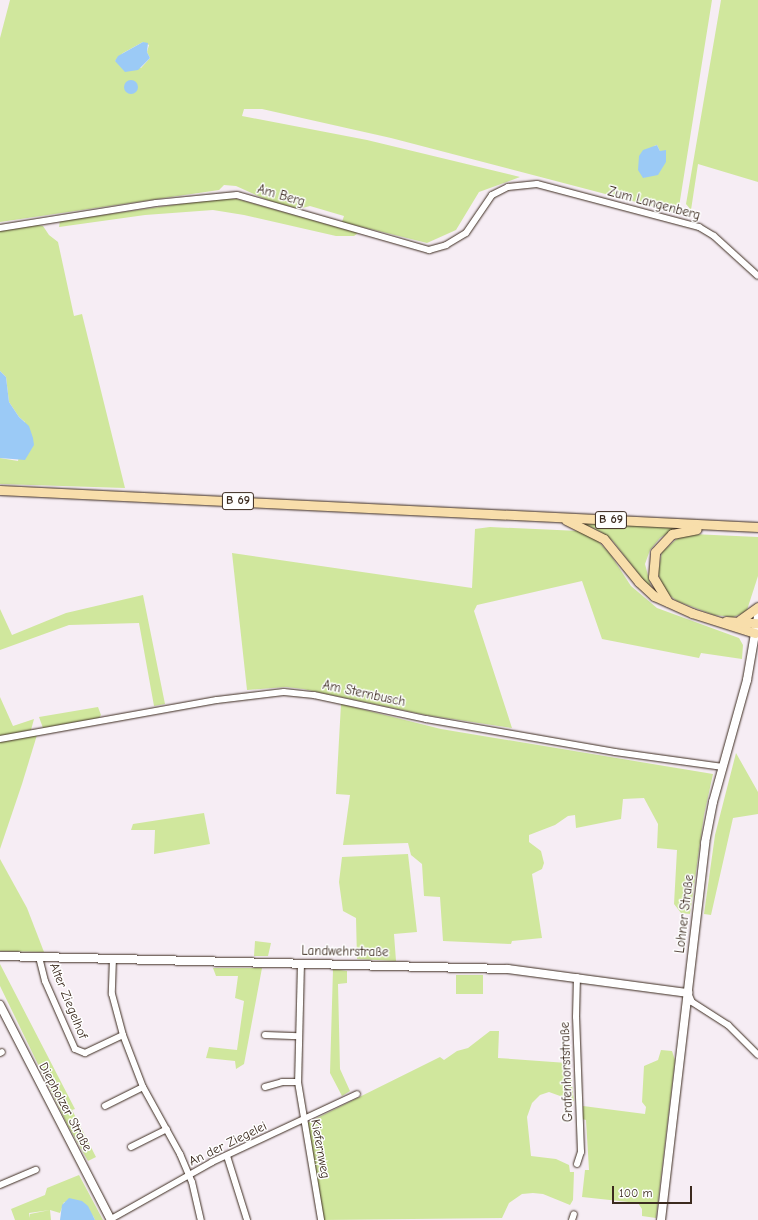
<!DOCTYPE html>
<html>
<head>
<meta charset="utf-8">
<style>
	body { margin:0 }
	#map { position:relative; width:758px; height:1220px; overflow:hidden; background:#f6edf4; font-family:"Comic Neue",sans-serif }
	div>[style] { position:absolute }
	.green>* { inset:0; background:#d0e79d }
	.water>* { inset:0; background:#9bcaf6 }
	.round { border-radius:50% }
	.roads { filter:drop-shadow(0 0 1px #3b2a1e) drop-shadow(0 0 1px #3b2a1e) }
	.street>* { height:6px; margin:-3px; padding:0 3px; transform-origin:3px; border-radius:3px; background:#fff }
	.secondary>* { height:8px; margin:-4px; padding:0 4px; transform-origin:4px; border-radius:4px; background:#fff }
	.primary>* { height:9px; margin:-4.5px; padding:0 4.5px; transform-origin:4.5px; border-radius:4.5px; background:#f8deab }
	span { translate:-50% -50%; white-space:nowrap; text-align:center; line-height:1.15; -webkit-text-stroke:3px #fff; paint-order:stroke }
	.shield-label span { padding:1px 3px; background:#fff; border:1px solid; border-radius:3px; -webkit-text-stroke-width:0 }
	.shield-label { font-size:12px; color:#3b2a1e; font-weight:700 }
	.street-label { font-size:13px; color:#3b2a1e }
	.scale { position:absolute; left:612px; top:1186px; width:80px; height:18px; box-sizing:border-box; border:2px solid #3b2a1e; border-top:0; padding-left:5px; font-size:12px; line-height:14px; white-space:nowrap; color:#3b2a1e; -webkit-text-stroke:3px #fff; paint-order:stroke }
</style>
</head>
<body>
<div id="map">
	<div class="green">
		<div style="clip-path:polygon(evenodd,10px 0,712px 0,678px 213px,391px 138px,262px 109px,244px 109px,242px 116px,367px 140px,520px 177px,479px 192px,456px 230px,427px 243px,342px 222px,344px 216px,310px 206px,299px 209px,267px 200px,236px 186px,224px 185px,219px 190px,0 222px,0 38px,10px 0,143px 42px,149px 45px,147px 52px,150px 58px,141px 68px,115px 61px,123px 53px,143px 42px,10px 0,657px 145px,660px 151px,666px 151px,644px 178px,654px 146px,657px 145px)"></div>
		<div style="clip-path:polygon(721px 0,758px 0,758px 182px,698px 164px,691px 210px,686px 204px)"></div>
		<div style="clip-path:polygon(223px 198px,237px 199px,358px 233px,354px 236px,336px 236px,244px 215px,213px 210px,145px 215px,59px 227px,60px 221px)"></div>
		<div style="clip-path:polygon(37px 225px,43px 226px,49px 235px,58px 242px,74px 316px,82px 314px,125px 488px,0 484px,0 458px,18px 461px,25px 422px,19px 417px,9px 402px,6px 377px,0 371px,0 231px)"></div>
		<div style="clip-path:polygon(582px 523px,676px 528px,660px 538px,650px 550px,645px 564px,652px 591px,613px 541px,601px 532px)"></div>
		<div style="clip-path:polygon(490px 527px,579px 531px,596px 539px,610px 554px,631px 586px,657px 608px,739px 638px,743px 645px,742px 659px,701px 653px,699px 658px,602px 639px,582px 581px,477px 605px,474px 611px,512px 728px,426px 715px,303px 689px,286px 687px,247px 690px,232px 553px,472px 588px,475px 529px)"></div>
		<div style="clip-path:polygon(692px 534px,758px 537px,758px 576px,747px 610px,741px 614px,733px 617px,714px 615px,677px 601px,665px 592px,658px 573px,662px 552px,679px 537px)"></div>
		<div style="clip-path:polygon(143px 595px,165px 704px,154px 706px,139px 623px,69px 625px,0 650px,0 609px,12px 635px,66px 613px)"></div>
		<div style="clip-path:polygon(0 697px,13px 726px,34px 719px,31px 730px,0 736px)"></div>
		<div style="clip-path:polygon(341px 704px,441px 729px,713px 774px,704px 815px,690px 914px,681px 913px,674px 904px,677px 850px,657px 848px,658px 824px,644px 798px,623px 799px,621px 819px,576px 828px,575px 815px,568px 816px,555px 825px,529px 835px,529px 842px,541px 851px,544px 863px,542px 869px,532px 874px,542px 938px,512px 941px,511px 944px,443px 941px,440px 897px,424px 896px,422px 864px,411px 855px,408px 843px,343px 845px,350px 795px,336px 794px)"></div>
		<div style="clip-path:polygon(98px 707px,101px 715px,99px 718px,43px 728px,39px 717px)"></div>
		<div style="clip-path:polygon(37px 735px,22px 784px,0 849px,0 742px)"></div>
		<div style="clip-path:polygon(736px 753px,758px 792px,758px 814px,733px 818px,711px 915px,704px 914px,715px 835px)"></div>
		<div style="clip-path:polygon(204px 813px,210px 844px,154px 854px,155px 830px,131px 830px,133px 824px)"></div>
		<div style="clip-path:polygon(408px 854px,417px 932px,394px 934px,396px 961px,357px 959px,356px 918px,343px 911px,339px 882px,342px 857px)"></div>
		<div style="clip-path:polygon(0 859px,27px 908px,44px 952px,0 951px)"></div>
		<div style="clip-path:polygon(255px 941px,271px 943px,268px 956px,254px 956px)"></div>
		<div style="clip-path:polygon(0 964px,75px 1109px,72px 1110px,96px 1157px,88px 1161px,67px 1124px,0 986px)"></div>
		<div style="clip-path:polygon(213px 968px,262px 968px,244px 1064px,236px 1069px,235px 1061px,206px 1058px,209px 1047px,237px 1050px,244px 1001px,235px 998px,238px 976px,216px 976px)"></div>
		<div style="clip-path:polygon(333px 969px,347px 971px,347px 983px,338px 984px,340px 1069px,350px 1091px,342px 1096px,330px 1073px)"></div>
		<div style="clip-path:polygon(456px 975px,483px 975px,483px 994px,456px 994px)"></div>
		<div style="clip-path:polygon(490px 1031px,499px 1031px,498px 1058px,567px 1063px,567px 1076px,571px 1077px,574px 1101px,549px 1092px,540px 1095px,532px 1103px,527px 1117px,531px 1156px,556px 1159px,569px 1165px,570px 1172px,574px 1172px,573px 1200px,570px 1205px,543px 1194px,533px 1193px,522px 1194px,509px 1203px,502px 1218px,323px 1220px,307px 1123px,440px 1057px,444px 1060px,457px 1051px,468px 1048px)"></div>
		<div style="clip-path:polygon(661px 1050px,672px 1051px,675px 1060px,656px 1218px,642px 1216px,642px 1209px,638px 1203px,582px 1197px,585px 1170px,589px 1170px,586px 1120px,582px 1119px,583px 1106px,645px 1114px,646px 1107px,642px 1102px,644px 1066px,658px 1060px)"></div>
		<div style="clip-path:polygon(79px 1175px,103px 1220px,95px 1220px,93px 1216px,64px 1202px,60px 1213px,50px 1210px,29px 1213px,30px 1218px,30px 1214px,50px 1210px,51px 1220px,15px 1220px,11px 1209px,45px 1195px,47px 1188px)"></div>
	</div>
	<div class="water">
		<div style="clip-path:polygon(143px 42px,148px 43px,147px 52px,150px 58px,138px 70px,125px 72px,115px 61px,118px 56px)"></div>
		<div class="round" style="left:124px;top:80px;width:14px;height:14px"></div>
		<div style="clip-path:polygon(657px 145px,660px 151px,666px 150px,666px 162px,658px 175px,643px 178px,638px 170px,639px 156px,643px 150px)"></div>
		<div style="clip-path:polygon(0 371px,6px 377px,9px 402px,19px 417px,29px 426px,33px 438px,34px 445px,25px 460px,0 458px)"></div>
		<div style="clip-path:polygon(69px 1198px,82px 1201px,88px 1206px,95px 1220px,60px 1220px,62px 1205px)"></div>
	</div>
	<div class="roads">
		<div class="street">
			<div style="left:0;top:228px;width:158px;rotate:-9.1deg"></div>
			<div style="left:156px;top:203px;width:81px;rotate:-5.6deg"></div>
			<div style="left:237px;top:195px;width:200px;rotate:16deg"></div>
			<div style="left:429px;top:250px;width:18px;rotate:-16deg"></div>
			<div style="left:446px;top:245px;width:23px;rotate:-31deg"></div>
			<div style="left:466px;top:233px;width:46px;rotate:-55.6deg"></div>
			<div style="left:492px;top:195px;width:18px;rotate:-27deg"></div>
			<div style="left:508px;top:187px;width:29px;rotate:-6deg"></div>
			<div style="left:537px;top:184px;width:168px;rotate:14.9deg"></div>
			<div style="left:699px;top:227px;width:17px;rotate:31deg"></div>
			<div style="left:714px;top:236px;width:59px;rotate:42.3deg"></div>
			<div style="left:0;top:739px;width:220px;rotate:-10.2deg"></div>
			<div style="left:217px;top:700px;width:67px;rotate:-6.8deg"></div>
			<div style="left:284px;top:692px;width:30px;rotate:6deg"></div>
			<div style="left:314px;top:695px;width:115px;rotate:12.1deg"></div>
			<div style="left:426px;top:719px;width:192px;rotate:9.9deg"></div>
			<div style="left:615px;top:752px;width:109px;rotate:7.9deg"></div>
			<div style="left:39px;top:957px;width:25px;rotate:76deg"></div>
			<div style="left:45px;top:981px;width:74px;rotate:66.2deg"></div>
			<div style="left:75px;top:1049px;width:11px;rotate:22deg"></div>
			<div style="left:85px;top:1053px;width:42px;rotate:-25.3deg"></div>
			<div style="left:123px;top:1035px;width:56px;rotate:69deg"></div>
			<div style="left:113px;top:958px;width:36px;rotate:92deg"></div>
			<div style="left:112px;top:994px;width:42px;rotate:75deg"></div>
			<div style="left:301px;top:963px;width:119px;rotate:91.4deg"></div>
			<div style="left:298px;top:1082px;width:140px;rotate:80.5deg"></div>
			<div style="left:688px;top:993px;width:10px;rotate:66deg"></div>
			<div style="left:692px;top:1002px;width:43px;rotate:32.6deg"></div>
			<div style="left:728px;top:1025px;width:42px;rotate:45deg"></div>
			<div style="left:265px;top:1035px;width:34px;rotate:2deg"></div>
			<div style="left:0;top:1053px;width:2px;rotate:-27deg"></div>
			<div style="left:265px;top:1087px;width:18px;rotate:-16deg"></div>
			<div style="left:282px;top:1082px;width:16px"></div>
			<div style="left:105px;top:1106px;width:42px;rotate:-26.6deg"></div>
			<div style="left:143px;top:1087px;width:77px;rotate:61.1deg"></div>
			<div style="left:180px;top:1154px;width:30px;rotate:67deg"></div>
			<div style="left:192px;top:1182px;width:39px;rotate:77deg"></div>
			<div style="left:131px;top:1147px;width:40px;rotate:-26.6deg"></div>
			<div style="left:227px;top:1156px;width:67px;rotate:72.6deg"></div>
			<div style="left:577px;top:1164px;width:13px;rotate:-72deg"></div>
			<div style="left:581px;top:1152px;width:135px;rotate:-92.1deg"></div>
			<div style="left:576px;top:1017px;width:40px;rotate:-88.6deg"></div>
			<div style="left:0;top:1185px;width:39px;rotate:-23deg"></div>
			<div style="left:111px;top:1219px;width:116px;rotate:-29.4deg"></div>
			<div style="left:212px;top:1162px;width:160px;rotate:-25.1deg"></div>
			<div style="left:572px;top:1220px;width:6px;rotate:-72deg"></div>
		</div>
		<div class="secondary">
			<div style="left:0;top:956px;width:508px;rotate:1.47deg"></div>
			<div style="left:508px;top:969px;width:182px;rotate:7.6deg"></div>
			<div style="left:0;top:1005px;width:242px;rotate:62.7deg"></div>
			<div style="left:661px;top:1220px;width:380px;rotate:-83.3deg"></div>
			<div style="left:705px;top:843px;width:42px;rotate:-79deg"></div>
			<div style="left:713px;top:802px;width:127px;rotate:-74.4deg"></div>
			<div style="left:747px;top:680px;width:65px;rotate:-80.2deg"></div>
		</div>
		<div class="primary">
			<div style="left:0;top:490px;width:759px;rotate:2.79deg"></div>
			<div style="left:566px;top:520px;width:42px;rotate:26.6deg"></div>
			<div style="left:604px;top:539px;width:55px;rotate:50.9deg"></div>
			<div style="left:639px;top:582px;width:21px;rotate:43deg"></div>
			<div style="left:654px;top:596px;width:42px;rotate:24.1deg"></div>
			<div style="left:692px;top:613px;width:66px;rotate:17.6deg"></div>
			<div style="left:668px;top:602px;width:29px;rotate:-121deg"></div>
			<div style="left:653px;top:577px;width:25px;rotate:-85deg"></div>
			<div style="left:655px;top:552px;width:25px;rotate:-47deg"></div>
			<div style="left:672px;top:534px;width:25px;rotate:-11deg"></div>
			<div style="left:740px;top:620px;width:22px;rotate:-36deg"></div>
			<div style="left:726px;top:621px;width:31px;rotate:4deg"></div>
		</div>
	</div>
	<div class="shield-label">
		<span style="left:238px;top:501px">B 69</span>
		<span style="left:611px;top:520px">B 69</span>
	</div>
	<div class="street-label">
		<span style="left:281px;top:196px;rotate:16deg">Am Berg</span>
		<span style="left:654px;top:204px;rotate:15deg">Zum Langenberg</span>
		<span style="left:364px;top:694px;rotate:12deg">Am Sternbusch</span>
		<span style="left:685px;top:914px;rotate:-83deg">Lohner Straße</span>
		<span style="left:345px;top:952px;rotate:1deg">Landwehrstraße</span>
		<span style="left:68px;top:1001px;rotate:68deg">Alter Ziegelhof</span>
		<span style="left:567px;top:1072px;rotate:-92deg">Grafenhorststraße</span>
		<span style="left:65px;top:1107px;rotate:62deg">Diepholzer Straße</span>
		<span style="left:228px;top:1144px;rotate:-26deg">An der Ziegelei</span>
		<span style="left:320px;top:1149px;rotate:80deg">Kiefernweg</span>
	</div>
	<div class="scale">100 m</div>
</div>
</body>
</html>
